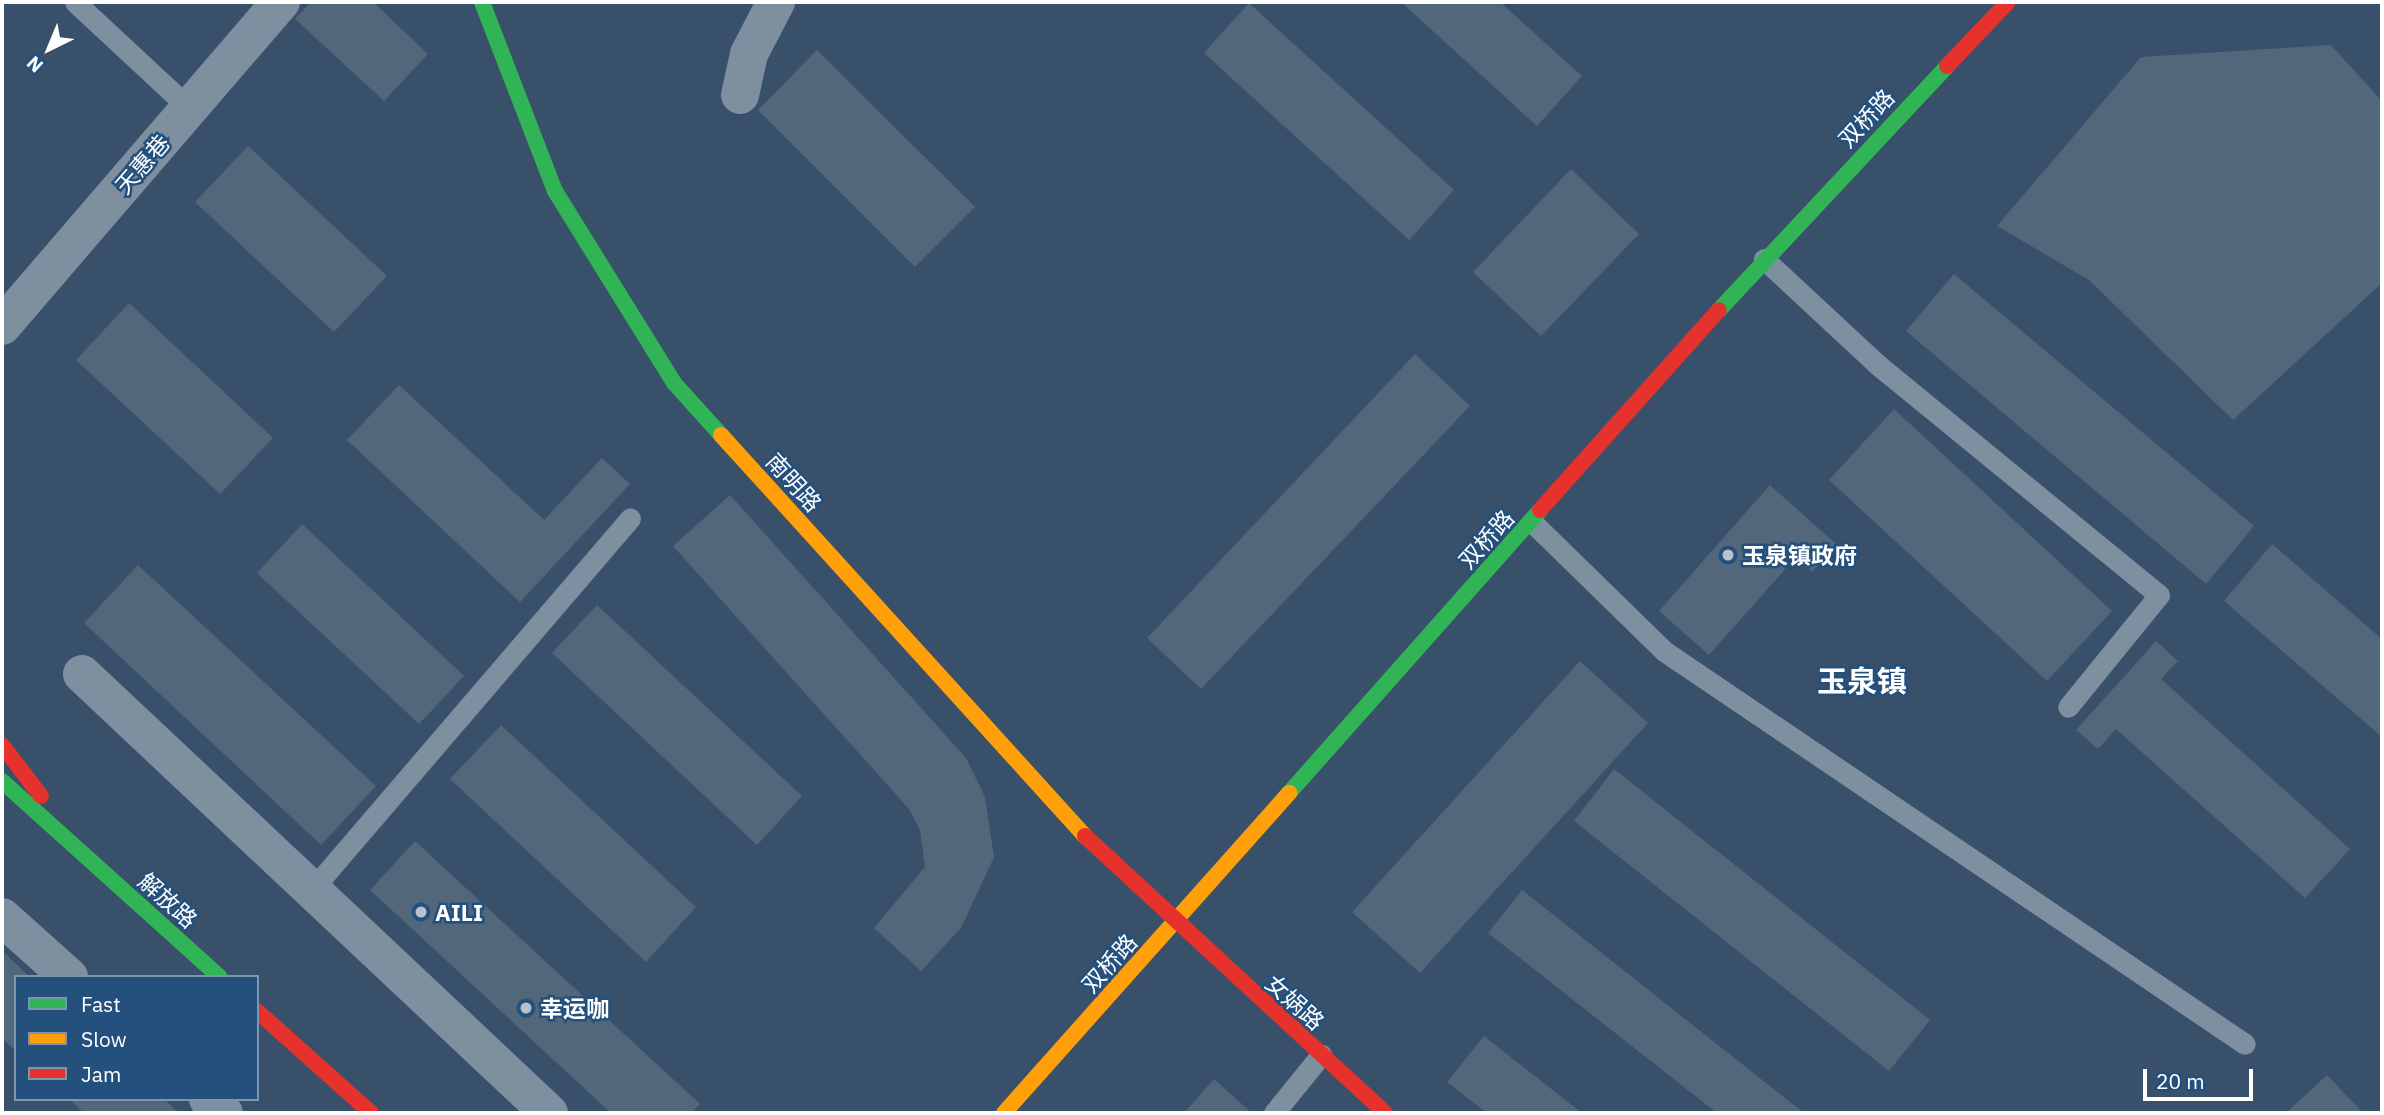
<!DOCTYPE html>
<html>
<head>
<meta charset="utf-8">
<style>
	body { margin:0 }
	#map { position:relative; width:2384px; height:1115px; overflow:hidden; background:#385069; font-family:"IBM Plex Sans","Noto Sans SC",sans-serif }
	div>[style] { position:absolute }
	.building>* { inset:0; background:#53677b }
	.lane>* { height:21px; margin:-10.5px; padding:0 10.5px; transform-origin:10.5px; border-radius:10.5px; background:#7e8fa0 }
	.street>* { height:38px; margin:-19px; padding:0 19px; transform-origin:19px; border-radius:19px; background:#7e8fa0 }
	.fast>* { height:16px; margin:-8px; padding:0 8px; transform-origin:8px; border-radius:8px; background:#30b455 }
	.slow>* { height:16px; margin:-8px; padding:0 8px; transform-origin:8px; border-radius:8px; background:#ff9f0a }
	.jam>* { height:16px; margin:-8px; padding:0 8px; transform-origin:8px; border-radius:8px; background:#e5322d }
	.dots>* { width:19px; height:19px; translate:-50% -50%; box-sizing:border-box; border:4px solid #24507d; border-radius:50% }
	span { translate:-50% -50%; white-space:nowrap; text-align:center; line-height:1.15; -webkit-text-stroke:5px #24507d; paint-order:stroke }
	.street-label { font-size:23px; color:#fff }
	.poi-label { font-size:23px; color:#fff; font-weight:700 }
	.left { translate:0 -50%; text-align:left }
	.district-label { font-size:30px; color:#fff; font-weight:700 }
	.frame { position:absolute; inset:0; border:4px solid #fff; pointer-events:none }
	.legend { position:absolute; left:14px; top:975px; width:245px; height:126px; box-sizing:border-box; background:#24507d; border:2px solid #7c96b1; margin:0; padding:9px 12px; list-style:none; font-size:21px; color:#fff }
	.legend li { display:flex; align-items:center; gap:14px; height:35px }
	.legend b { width:35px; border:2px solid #7c96b1 }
	.north { position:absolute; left:14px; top:14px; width:70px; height:70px; -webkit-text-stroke:5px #24507d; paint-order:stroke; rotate:223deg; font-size:19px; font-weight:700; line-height:28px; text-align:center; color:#fff }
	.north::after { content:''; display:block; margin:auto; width:24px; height:32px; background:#fff; clip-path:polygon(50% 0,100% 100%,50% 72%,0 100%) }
	.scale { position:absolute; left:2143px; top:1069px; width:110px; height:32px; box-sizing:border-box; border:4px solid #fff; border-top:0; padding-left:9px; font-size:21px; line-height:24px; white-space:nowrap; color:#fff; -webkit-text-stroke:5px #24507d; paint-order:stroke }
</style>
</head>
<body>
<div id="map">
	<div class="building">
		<div style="clip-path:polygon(311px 2px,373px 2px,428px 54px,384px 101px,295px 19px)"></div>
		<div style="clip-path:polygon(1401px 2px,1500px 2px,1582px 76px,1537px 126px)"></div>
		<div style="clip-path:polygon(1249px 3px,1454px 190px,1409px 240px,1204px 53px)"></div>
		<div style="clip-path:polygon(2331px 45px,2382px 101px,2382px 283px,2233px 420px,2089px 280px,1997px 226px,2141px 57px)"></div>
		<div style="clip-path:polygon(817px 50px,975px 207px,915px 267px,758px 110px)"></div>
		<div style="clip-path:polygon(248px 146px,387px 276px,334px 332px,195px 202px)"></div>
		<div style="clip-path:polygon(1571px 169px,1639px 234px,1541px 336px,1473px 272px)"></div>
		<div style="clip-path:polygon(1954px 274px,2254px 526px,2206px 584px,1906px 331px)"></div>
		<div style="clip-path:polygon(129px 303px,273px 438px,220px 494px,76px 360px)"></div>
		<div style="clip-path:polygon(1415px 354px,1470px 406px,1201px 689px,1147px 638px)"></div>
		<div style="clip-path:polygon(399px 385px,544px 520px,602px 458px,630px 484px,520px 602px,347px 440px)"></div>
		<div style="clip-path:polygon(1894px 409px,2112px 611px,2047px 681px,1829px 480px)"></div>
		<div style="clip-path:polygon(1770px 485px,1837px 545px,1812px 572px,1795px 558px,1709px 655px,1659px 611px)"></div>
		<div style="clip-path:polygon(730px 495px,966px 758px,985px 797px,994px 857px,961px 928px,921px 971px,874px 928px,925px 867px,920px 830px,909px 809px,673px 546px)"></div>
		<div style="clip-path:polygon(302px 524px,464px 676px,419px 724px,257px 573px)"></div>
		<div style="clip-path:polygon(2272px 544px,2382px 639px,2382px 737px,2224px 601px)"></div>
		<div style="clip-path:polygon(138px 565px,376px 786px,321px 845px,84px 623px)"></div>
		<div style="clip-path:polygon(597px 605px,802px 796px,757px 845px,552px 653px)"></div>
		<div style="clip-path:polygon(2156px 641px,2178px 661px,2161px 679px,2350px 849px,2305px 898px,2116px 729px,2098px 749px,2076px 730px)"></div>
		<div style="clip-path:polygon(1580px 661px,1648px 723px,1420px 973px,1352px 912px)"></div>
		<div style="clip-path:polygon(501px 725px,696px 907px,646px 962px,450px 779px)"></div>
		<div style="clip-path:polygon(1614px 769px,1930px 1020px,1889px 1071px,1574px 821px)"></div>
		<div style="clip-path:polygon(415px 841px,700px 1104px,691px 1113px,611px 1113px,370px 890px)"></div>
		<div style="clip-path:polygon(1522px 890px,1804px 1113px,1717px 1113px,1488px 933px)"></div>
		<div style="clip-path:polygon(2px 951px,30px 977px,16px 977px,16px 1051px,2px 1038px)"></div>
		<div style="clip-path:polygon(1484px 1036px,1582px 1113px,1487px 1113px,1447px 1082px)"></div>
		<div style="clip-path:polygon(2327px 1075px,2363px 1113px,2286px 1113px)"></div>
		<div style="clip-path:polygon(1214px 1079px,1252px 1113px,1184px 1113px)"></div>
		<div style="clip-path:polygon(69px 1099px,164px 1099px,179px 1113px,84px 1113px)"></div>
	</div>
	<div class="lane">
		<div style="left:75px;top:2px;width:156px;rotate:42.9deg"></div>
		<div style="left:1764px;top:259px;width:156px;rotate:42.9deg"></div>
		<div style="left:1878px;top:365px;width:363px;rotate:39.3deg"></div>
		<div style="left:2159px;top:595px;width:144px;rotate:129.1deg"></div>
		<div style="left:1532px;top:522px;width:185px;rotate:44.3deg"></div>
		<div style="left:1664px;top:651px;width:701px;rotate:34.08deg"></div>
		<div style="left:315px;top:886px;width:484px;rotate:-49.4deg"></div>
		<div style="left:1274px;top:1113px;width:75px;rotate:-51deg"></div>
	</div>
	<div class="street">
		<div style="left:740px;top:95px;width:42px;rotate:-77.6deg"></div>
		<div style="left:749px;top:54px;width:59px;rotate:-62.6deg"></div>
		<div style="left:2px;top:326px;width:428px;rotate:-49.3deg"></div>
		<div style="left:82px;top:674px;width:641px;rotate:43.23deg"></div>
		<div style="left:2px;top:917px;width:90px;rotate:41.8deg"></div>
		<div style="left:208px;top:1099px;width:21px;rotate:41deg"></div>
	</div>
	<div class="fast">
		<div style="left:482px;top:2px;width:203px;rotate:68.9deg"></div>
		<div style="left:555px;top:191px;width:226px;rotate:58.2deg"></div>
		<div style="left:674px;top:383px;width:70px;rotate:47.9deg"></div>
		<div style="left:1719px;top:310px;width:334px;rotate:-46.9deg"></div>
		<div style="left:2px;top:781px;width:293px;rotate:42deg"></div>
		<div style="left:1289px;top:793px;width:378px;rotate:-48.4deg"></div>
	</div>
	<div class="slow">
		<div style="left:721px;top:435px;width:542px;rotate:47.77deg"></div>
		<div style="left:1004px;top:1113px;width:429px;rotate:-48.3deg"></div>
	</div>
	<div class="jam">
		<div style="left:1947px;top:66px;width:88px;rotate:-46.4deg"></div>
		<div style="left:1540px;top:510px;width:268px;rotate:-48.2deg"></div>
		<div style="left:2px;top:745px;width:64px;rotate:52.6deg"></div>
		<div style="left:1085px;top:836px;width:408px;rotate:42.7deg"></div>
		<div style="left:257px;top:1011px;width:153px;rotate:41.8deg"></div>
	</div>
	<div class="dots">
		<div style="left:1728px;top:555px;background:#b9c2ca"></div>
		<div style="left:421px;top:912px;background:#b9c2ca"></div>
		<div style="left:526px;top:1008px;background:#b9c2ca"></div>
	</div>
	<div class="street-label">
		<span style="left:1866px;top:118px;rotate:-47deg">双桥路</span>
		<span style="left:142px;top:164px;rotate:-49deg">天惠巷</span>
		<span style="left:794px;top:482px;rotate:48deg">南明路</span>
		<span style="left:1486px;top:539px;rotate:-48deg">双桥路</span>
		<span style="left:168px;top:900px;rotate:42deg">解放路</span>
		<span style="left:1109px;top:963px;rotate:-48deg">双桥路</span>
		<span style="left:1295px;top:1002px;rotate:42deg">女娲路</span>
	</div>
	<div class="poi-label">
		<span class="left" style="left:1742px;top:555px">玉泉镇政府</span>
		<span class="left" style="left:435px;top:912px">AILI</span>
		<span class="left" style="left:540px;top:1008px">幸运咖</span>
	</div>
	<div class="district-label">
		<span style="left:1862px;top:681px">玉泉镇</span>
	</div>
	<div class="frame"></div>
	<ul class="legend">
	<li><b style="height:9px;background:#30b455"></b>Fast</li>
	<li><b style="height:9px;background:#ff9f0a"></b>Slow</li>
	<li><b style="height:9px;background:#e5322d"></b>Jam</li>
	</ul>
	<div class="north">N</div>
	<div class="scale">20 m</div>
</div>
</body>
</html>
